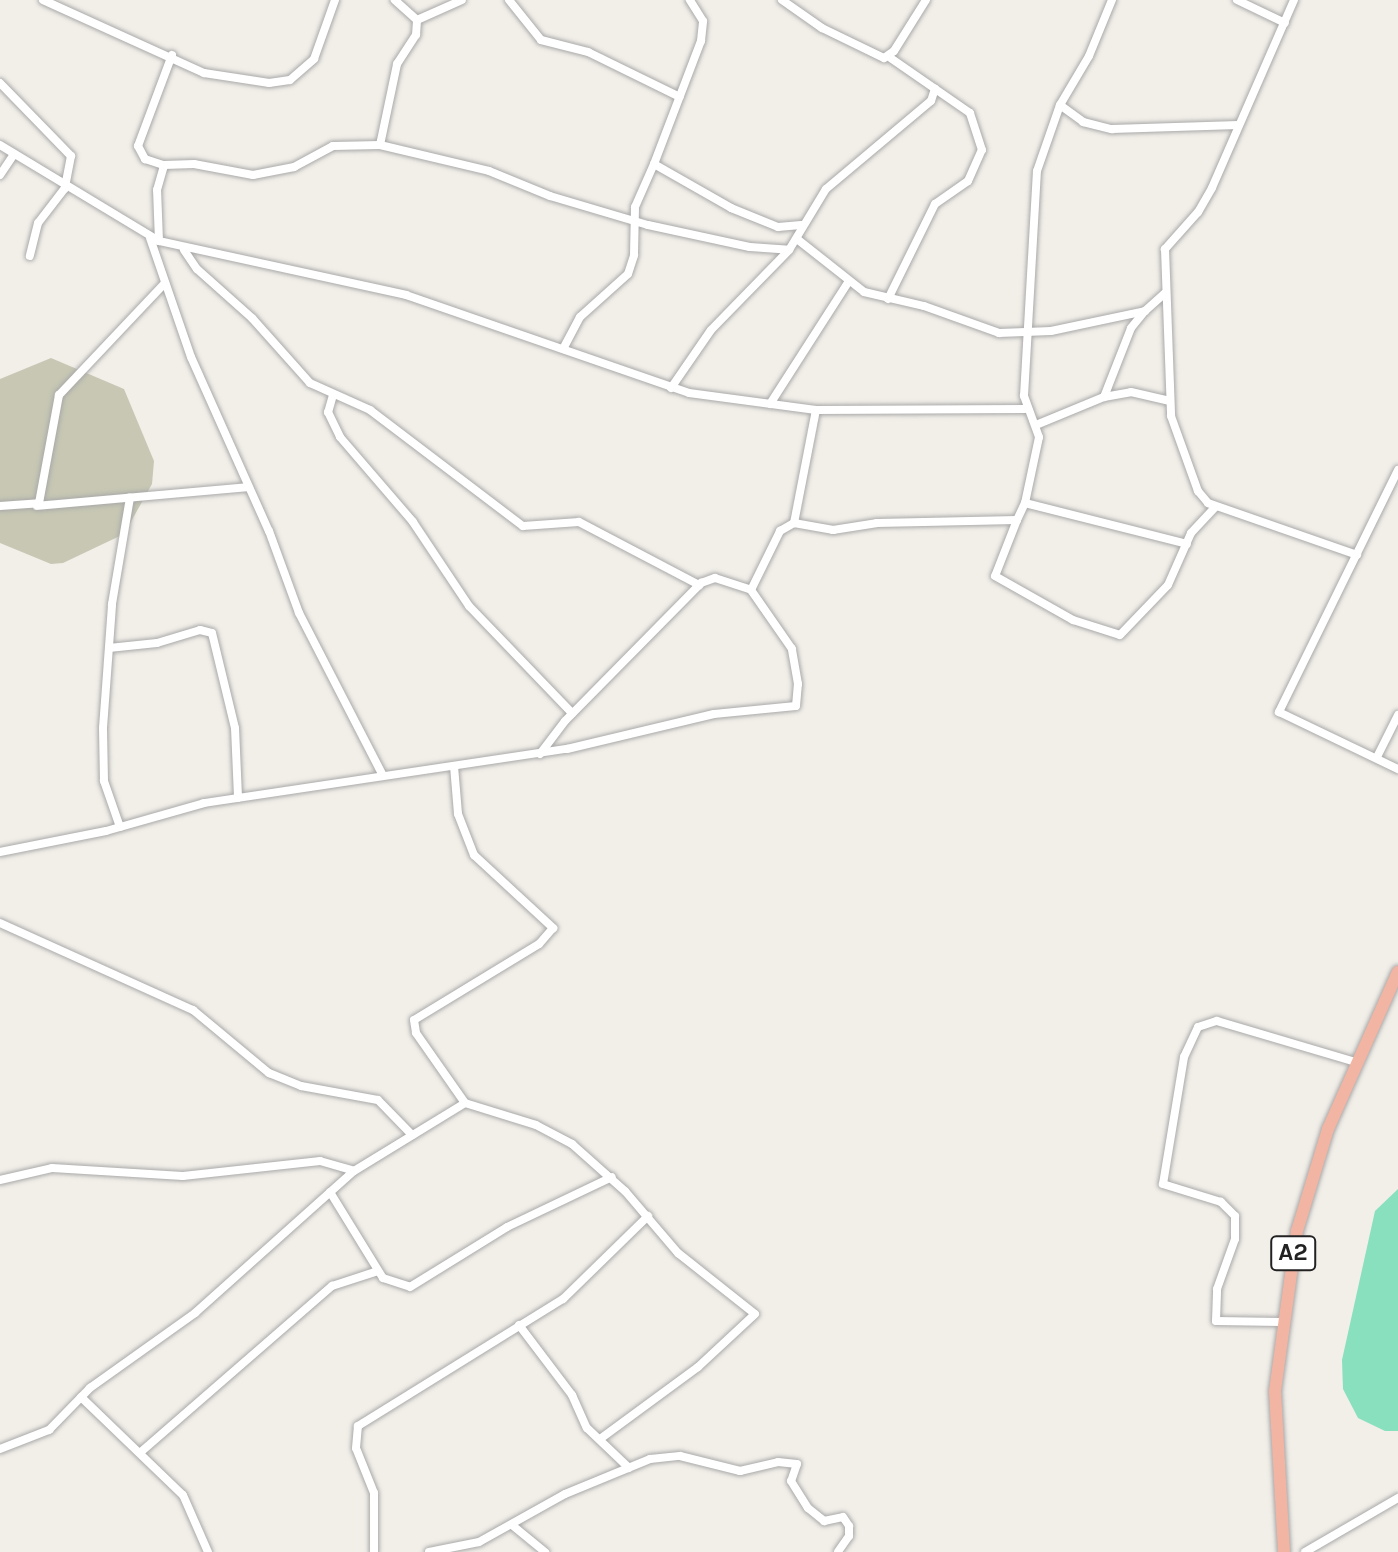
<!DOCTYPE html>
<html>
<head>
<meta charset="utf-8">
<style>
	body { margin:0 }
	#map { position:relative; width:1398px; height:1552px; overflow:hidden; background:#f2efe9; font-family:Karla,sans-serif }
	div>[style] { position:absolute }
	.construction>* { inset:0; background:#c7c7b4 }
	.pitch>* { inset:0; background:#88e0be }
	.roads { filter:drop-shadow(0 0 2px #a9a9a9) drop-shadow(0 0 2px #a9a9a9) }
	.minor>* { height:8px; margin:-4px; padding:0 4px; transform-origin:4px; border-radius:4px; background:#fff }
	.trunk>* { height:12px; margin:-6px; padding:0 6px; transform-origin:6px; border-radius:6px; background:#f2b4a3 }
	span { translate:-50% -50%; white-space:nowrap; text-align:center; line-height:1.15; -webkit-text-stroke:7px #fff; paint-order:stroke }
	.shield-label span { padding:2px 6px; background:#fff; border:2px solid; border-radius:6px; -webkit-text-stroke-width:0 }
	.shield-label { font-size:24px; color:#222; font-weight:700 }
</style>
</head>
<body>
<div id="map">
	<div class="construction">
		<div style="clip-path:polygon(51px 358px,124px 389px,154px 461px,152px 484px,124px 534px,63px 563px,51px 564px,0 543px,0 379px)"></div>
	</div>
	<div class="pitch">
		<div style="clip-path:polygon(1398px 1189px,1398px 1431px,1385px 1431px,1358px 1418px,1343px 1389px,1342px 1360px,1375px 1211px)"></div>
	</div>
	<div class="roads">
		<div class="minor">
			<div style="left:43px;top:0;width:177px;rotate:24.4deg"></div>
			<div style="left:204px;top:73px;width:66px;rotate:8.7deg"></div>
			<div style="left:269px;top:83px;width:21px;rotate:-8deg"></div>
			<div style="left:290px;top:80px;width:32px;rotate:-41deg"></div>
			<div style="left:314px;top:59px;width:63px;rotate:-70.4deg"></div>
			<div style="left:509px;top:0;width:51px;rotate:51.3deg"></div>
			<div style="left:541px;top:40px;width:49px;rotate:14.3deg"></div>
			<div style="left:588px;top:52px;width:102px;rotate:26.1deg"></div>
			<div style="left:782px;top:0;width:49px;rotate:35deg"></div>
			<div style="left:822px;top:28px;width:69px;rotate:25.8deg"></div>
			<div style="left:884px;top:58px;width:12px;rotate:-35deg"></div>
			<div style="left:894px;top:51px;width:60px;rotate:-57.9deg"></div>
			<div style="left:1237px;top:0;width:53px;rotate:25.6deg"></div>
			<div style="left:1294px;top:0;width:205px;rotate:113.6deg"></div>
			<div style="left:1212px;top:188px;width:28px;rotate:120deg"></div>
			<div style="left:1198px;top:212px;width:50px;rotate:131.7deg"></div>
			<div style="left:1165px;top:249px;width:167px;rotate:87.9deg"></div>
			<div style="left:1171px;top:416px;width:80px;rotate:70.2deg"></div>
			<div style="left:1198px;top:491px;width:16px;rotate:50deg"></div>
			<div style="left:1208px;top:503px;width:158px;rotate:19.2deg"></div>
			<div style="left:417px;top:20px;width:49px;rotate:-24deg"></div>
			<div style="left:172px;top:55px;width:97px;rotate:110.5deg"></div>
			<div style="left:138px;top:146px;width:15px;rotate:62deg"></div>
			<div style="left:145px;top:159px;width:20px;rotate:18deg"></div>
			<div style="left:164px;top:165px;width:30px;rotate:-2deg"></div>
			<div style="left:194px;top:164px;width:60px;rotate:10.6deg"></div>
			<div style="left:253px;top:175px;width:42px;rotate:-11deg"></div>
			<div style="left:294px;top:167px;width:44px;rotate:-28.3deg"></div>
			<div style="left:333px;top:146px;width:47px;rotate:-1.2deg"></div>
			<div style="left:380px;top:145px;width:112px;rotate:13.4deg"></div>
			<div style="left:489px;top:171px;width:66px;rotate:22.3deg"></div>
			<div style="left:550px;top:196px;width:102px;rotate:16.5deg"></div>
			<div style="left:648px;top:225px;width:104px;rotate:12.2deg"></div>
			<div style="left:750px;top:247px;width:39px;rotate:4deg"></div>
			<div style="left:0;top:83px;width:102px;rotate:45.8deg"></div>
			<div style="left:71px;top:156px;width:33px;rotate:101deg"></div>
			<div style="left:65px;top:188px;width:44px;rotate:127.6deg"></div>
			<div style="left:38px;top:223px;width:34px;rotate:104deg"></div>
			<div style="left:1060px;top:105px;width:29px;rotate:36deg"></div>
			<div style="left:1083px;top:122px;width:30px;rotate:14deg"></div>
			<div style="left:1112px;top:129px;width:126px;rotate:-1.8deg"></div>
			<div style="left:0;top:145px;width:186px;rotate:31.1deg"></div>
			<div style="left:159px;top:241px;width:253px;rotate:12.3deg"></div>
			<div style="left:406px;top:295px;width:299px;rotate:19.1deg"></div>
			<div style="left:689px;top:393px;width:128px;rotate:7.6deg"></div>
			<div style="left:816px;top:410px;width:209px;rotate:-0.3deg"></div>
			<div style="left:380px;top:145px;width:83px;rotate:-78.1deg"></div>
			<div style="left:397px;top:64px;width:35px;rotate:-57deg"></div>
			<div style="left:416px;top:35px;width:15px;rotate:-86deg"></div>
			<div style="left:417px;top:20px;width:30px;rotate:-138deg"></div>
			<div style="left:654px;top:164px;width:132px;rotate:-69.1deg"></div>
			<div style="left:701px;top:41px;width:20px;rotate:-84deg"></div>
			<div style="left:703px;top:21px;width:25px;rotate:-122deg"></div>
			<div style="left:0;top:175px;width:25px;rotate:-56deg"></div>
			<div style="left:150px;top:238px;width:126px;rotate:71deg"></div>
			<div style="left:191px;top:357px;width:191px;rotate:65.9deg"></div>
			<div style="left:269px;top:531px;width:87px;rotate:69.9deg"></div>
			<div style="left:299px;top:613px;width:183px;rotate:62.7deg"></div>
			<div style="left:797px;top:239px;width:85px;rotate:38.3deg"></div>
			<div style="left:864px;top:292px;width:62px;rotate:13.1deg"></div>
			<div style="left:924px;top:306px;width:80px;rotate:19.8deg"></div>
			<div style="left:999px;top:333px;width:52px;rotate:-2.2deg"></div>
			<div style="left:1051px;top:331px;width:96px;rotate:-12deg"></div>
			<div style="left:1145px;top:311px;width:27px;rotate:-42deg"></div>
			<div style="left:159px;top:241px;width:51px;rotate:-92.2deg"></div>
			<div style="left:157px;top:190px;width:26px;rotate:-74deg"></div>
			<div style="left:184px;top:250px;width:23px;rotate:56deg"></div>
			<div style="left:197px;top:269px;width:74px;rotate:41.7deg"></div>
			<div style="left:252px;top:318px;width:87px;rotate:48.3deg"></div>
			<div style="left:310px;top:383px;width:66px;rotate:24.2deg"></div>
			<div style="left:370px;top:410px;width:192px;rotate:37.2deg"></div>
			<div style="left:523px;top:526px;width:56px;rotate:-4.1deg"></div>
			<div style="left:579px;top:522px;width:136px;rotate:27.7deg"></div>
			<div style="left:888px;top:299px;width:106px;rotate:-63.7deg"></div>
			<div style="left:935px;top:204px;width:40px;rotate:-34.9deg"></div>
			<div style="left:968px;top:181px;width:34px;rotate:-66deg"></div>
			<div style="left:982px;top:150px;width:39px;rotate:-108deg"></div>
			<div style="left:970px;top:113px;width:98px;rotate:-145.3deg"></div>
			<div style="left:563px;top:349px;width:36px;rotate:-62deg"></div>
			<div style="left:580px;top:317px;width:64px;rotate:-41.9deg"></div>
			<div style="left:628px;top:274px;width:20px;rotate:-72deg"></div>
			<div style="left:634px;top:255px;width:48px;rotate:-88.8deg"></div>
			<div style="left:635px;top:207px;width:47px;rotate:-66.2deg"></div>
			<div style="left:654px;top:164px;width:89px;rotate:29.7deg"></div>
			<div style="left:731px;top:208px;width:51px;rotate:22deg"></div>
			<div style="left:778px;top:227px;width:23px;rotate:-5deg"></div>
			<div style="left:671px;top:388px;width:70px;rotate:-55.4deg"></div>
			<div style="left:711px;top:330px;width:112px;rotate:-45.7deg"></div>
			<div style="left:789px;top:250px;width:71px;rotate:-58.8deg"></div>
			<div style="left:826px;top:189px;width:137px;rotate:-40deg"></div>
			<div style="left:931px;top:101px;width:13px;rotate:-72deg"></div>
			<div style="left:333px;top:395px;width:18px;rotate:106deg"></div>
			<div style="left:328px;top:412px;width:28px;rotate:64deg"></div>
			<div style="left:340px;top:437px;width:112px;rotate:49.3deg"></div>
			<div style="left:413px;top:522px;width:101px;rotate:56.3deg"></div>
			<div style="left:469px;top:606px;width:149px;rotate:46.1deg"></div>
			<div style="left:1104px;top:397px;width:27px;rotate:-10deg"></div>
			<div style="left:1131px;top:392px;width:40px;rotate:13deg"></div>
			<div style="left:770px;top:404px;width:146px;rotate:-57.3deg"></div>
			<div style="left:1036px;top:425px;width:74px;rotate:-22.4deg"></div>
			<div style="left:1104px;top:397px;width:74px;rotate:-68.6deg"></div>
			<div style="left:1131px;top:328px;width:22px;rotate:-51deg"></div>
			<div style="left:1398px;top:470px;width:270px;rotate:116.2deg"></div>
			<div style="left:1279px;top:712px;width:132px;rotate:25.6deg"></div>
			<div style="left:1025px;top:503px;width:167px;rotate:14.2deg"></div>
			<div style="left:0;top:506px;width:39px;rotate:-4deg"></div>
			<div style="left:39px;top:503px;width:110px;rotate:-79.5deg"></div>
			<div style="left:59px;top:395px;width:154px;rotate:-46.6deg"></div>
			<div style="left:37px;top:506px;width:212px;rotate:-5.1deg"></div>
			<div style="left:1017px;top:520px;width:60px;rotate:111.4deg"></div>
			<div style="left:995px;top:576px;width:90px;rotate:29.4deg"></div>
			<div style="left:1073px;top:620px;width:49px;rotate:17.7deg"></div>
			<div style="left:1120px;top:635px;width:69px;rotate:-46.2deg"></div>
			<div style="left:1168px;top:585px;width:57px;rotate:-66.1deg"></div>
			<div style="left:1191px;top:533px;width:35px;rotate:-47deg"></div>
			<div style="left:794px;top:523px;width:115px;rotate:-79deg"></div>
			<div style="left:109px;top:648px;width:48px;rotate:-5.9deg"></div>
			<div style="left:157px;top:643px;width:45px;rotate:-16.8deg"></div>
			<div style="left:200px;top:630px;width:12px;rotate:14deg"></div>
			<div style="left:212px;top:633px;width:98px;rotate:76.4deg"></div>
			<div style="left:235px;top:728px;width:70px;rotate:87.5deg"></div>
			<div style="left:540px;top:754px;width:41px;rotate:-52.9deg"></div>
			<div style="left:565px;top:721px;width:194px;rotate:-45.4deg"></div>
			<div style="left:701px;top:583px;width:15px;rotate:-20deg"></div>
			<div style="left:715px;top:578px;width:38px;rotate:18deg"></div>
			<div style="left:1377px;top:757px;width:47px;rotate:-63.4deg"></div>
			<div style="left:454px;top:766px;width:48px;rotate:85.2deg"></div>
			<div style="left:458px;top:814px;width:44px;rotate:68.7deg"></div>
			<div style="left:474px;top:855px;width:108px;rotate:42.7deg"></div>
			<div style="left:553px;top:928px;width:21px;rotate:131deg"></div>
			<div style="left:539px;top:944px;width:146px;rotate:148.7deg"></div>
			<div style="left:414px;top:1020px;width:13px;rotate:81deg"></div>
			<div style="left:416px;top:1033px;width:85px;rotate:55deg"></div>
			<div style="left:120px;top:827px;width:49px;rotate:-109.2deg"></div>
			<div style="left:104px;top:781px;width:53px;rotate:-91.1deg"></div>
			<div style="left:103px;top:728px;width:124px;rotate:-85.8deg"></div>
			<div style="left:112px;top:604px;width:108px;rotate:-80.4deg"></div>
			<div style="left:0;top:852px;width:108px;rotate:-11.2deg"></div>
			<div style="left:106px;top:831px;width:102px;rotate:-15.9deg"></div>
			<div style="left:204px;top:803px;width:367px;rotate:-8.5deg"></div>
			<div style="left:567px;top:749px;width:151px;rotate:-13.4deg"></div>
			<div style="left:714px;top:714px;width:82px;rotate:-5.6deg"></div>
			<div style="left:796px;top:706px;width:22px;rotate:-85deg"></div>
			<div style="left:798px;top:684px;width:36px;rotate:-100deg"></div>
			<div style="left:792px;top:649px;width:72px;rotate:-124.8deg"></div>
			<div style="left:751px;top:590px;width:66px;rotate:-63.8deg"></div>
			<div style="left:780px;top:531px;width:16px;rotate:-30deg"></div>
			<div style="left:794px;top:523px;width:40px;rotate:10deg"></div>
			<div style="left:833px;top:530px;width:45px;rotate:-9deg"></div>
			<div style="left:877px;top:523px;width:140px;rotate:-1.2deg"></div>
			<div style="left:1017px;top:520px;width:19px;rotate:-65deg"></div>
			<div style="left:1025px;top:503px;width:67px;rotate:-78deg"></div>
			<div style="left:1039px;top:437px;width:44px;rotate:-110.1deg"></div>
			<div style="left:1024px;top:396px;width:225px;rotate:-86.7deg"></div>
			<div style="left:1037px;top:171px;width:70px;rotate:-70.8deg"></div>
			<div style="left:1060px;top:105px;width:57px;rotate:-59.4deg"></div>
			<div style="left:1089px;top:56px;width:61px;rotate:-67.7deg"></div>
			<div style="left:0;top:923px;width:212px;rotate:24.3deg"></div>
			<div style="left:193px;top:1010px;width:99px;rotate:39.7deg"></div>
			<div style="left:269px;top:1073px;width:35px;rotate:22deg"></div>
			<div style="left:301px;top:1086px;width:78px;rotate:10.3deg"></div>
			<div style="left:378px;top:1100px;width:49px;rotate:45.8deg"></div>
			<div style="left:0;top:1180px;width:53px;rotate:-13deg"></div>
			<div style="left:52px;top:1168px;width:131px;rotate:3.5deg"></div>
			<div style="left:183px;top:1176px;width:138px;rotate:-6.2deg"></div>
			<div style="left:320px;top:1161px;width:35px;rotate:16deg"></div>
			<div style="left:330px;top:1192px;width:101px;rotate:58.4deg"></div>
			<div style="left:383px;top:1278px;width:28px;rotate:18deg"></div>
			<div style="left:410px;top:1287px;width:114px;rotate:-31.7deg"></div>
			<div style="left:507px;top:1227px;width:116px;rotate:-25.5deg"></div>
			<div style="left:1281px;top:1322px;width:65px;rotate:-179.1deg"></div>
			<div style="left:1216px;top:1321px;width:32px;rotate:-88deg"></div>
			<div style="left:1217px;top:1289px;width:53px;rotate:-70.2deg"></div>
			<div style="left:1235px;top:1239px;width:23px;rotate:-90deg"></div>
			<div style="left:1235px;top:1216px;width:20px;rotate:-135deg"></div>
			<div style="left:1221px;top:1202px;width:61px;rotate:-162.8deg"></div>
			<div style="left:1163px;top:1184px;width:129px;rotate:-80.6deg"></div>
			<div style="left:1184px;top:1057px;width:33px;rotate:-65deg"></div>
			<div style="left:1198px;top:1027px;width:20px;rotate:-18deg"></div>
			<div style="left:1217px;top:1021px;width:144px;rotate:16.5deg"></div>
			<div style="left:519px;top:1325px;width:88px;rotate:52.9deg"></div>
			<div style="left:572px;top:1395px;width:36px;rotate:66deg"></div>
			<div style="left:587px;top:1428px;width:58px;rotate:43.6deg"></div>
			<div style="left:81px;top:1397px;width:141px;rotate:43.9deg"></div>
			<div style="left:183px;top:1495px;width:62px;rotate:66.3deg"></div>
			<div style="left:0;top:1449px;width:53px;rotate:-21.2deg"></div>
			<div style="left:49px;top:1430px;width:59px;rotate:-45.7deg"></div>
			<div style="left:90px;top:1388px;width:129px;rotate:-35.5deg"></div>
			<div style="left:195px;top:1313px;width:213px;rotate:-41.8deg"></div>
			<div style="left:354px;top:1171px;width:130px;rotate:-31.5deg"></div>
			<div style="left:465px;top:1103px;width:74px;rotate:17.2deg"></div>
			<div style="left:536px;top:1125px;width:41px;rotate:27.8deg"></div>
			<div style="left:572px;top:1144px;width:71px;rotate:41.6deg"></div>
			<div style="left:625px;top:1191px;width:82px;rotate:49.5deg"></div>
			<div style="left:678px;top:1253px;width:98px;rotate:38.4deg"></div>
			<div style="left:755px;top:1314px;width:78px;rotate:137.1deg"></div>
			<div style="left:698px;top:1367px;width:122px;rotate:143.7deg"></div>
			<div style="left:142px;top:1451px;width:252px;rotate:-41deg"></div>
			<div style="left:332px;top:1286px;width:48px;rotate:-18.1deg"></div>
			<div style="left:512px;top:1525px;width:43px;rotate:39.3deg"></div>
			<div style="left:374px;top:1552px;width:59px;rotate:-90deg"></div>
			<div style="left:374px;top:1493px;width:48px;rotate:-111.8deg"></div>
			<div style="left:356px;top:1448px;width:22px;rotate:-85deg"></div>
			<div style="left:358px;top:1426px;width:241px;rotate:-31.8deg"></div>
			<div style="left:563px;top:1299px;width:119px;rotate:-44.3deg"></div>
			<div style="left:429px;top:1552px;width:51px;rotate:-11.3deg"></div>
			<div style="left:479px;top:1542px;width:98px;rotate:-29.2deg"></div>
			<div style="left:565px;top:1494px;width:92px;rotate:-22.4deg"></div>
			<div style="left:650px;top:1459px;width:30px;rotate:-6deg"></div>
			<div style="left:680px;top:1456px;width:62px;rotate:14deg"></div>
			<div style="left:740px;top:1471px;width:39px;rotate:-13deg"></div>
			<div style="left:778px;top:1462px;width:19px;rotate:6deg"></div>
			<div style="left:797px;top:1464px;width:18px;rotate:109deg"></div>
			<div style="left:791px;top:1481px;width:32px;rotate:58deg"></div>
			<div style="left:808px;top:1508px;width:21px;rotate:39deg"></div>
			<div style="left:824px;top:1521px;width:19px;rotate:-12deg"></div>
			<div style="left:843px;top:1517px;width:11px;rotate:56deg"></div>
			<div style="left:849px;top:1526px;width:10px;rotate:90deg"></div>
			<div style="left:849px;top:1536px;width:19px;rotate:125deg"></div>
			<div style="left:1305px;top:1552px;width:108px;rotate:-30.1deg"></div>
		</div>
		<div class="trunk">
			<div style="left:1284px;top:1552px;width:161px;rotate:-93.2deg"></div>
			<div style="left:1275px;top:1391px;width:162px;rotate:-82.2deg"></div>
			<div style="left:1297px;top:1231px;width:107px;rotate:-73.1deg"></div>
			<div style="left:1328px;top:1129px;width:172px;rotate:-66deg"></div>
		</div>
	</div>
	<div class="shield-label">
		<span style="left:1293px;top:1253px">A2</span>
	</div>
</div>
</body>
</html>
